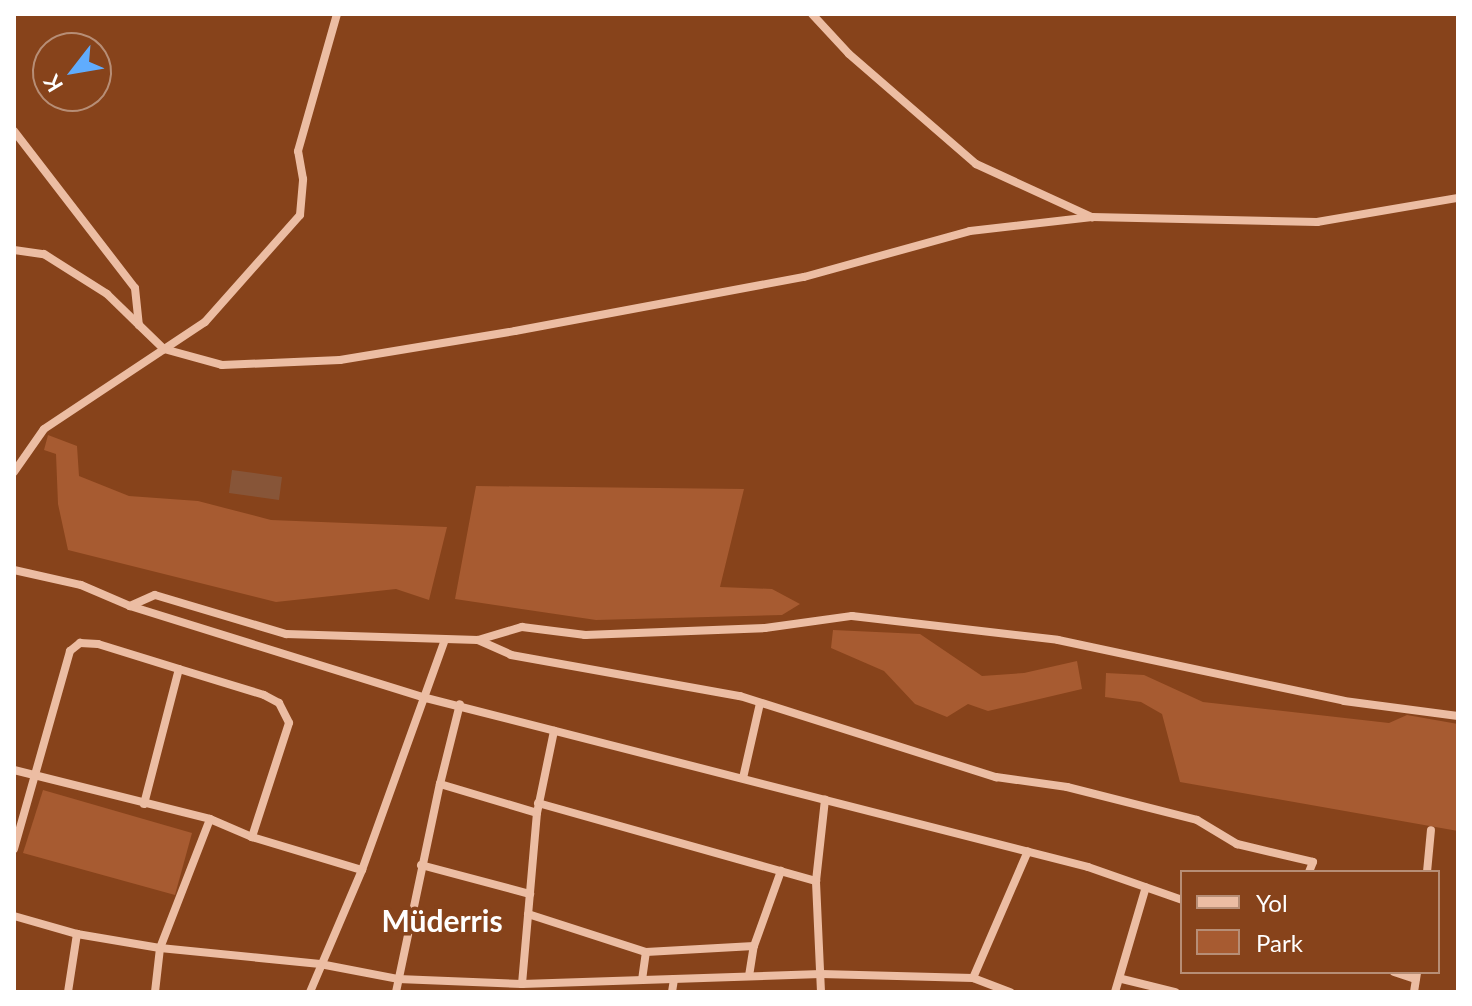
<!DOCTYPE html>
<html>
<head>
<meta charset="utf-8">
<style>
	body { margin:0 }
	#map { position:relative; width:1472px; height:1006px; overflow:hidden; background:#87431b; font-family:Lato,sans-serif }
	div>[style] { position:absolute }
	.green>* { inset:0; background:#a75b31 }
	.water>* { inset:0; background:#875538 }
	.minor>* { height:8px; margin:-4px; padding:0 4px; transform-origin:4px; border-radius:4px; background:#ecbda3 }
	span { translate:-50% -50%; white-space:nowrap; text-align:center; line-height:1.15; -webkit-text-stroke:7px #87431b; paint-order:stroke }
	.district-label { font-size:30px; color:#fff; font-weight:700 }
	.frame { position:absolute; inset:0; border:16px solid #fff; pointer-events:none }
	.legend { position:absolute; left:1180px; top:870px; width:260px; height:104px; box-sizing:border-box; background:#87431b; border:2px solid #b78e76; margin:0; padding:10px 14px; list-style:none; font-size:24px; color:#fff }
	.legend li { display:flex; align-items:center; gap:16px; height:40px }
	.legend b { width:40px; border:2px solid #b78e76 }
	.north { position:absolute; left:32px; top:32px; width:80px; height:80px; box-sizing:border-box; background:#87431b; border:2px solid #b78e76; border-radius:50%; rotate:239deg; font-size:22px; font-weight:700; line-height:32px; text-align:center; color:#fff }
	.north::after { content:''; display:block; margin:auto; width:28px; height:36px; background:#60acfd; clip-path:polygon(50% 0,100% 100%,50% 72%,0 100%) }
</style>
</head>
<body>
<div id="map">
	<div class="green">
		<div style="clip-path:polygon(48px 435px,77px 446px,79px 476px,129px 496px,198px 501px,271px 520px,447px 527px,429px 600px,396px 589px,276px 602px,68px 550px,58px 504px,56px 454px,44px 450px)"></div>
		<div style="clip-path:polygon(476px 486px,744px 489px,720px 587px,772px 589px,800px 604px,782px 615px,596px 620px,455px 599px)"></div>
		<div style="clip-path:polygon(833px 630px,920px 634px,982px 676px,1024px 673px,1077px 661px,1082px 689px,988px 711px,968px 704px,947px 717px,915px 704px,884px 671px,831px 648px)"></div>
		<div style="clip-path:polygon(1106px 673px,1144px 675px,1203px 702px,1389px 723px,1407px 715px,1458px 724px,1458px 831px,1180px 782px,1162px 714px,1141px 702px,1105px 697px)"></div>
		<div style="clip-path:polygon(43px 790px,192px 833px,175px 895px,23px 853px)"></div>
	</div>
	<div class="water">
		<div style="clip-path:polygon(232px 470px,282px 477px,279px 500px,229px 493px)"></div>
	</div>
	<div class="minor">
		<div style="left:812px;top:14px;width:54px;rotate:47.2deg"></div>
		<div style="left:849px;top:54px;width:168px;rotate:40.9deg"></div>
		<div style="left:976px;top:164px;width:128px;rotate:24.6deg"></div>
		<div style="left:14px;top:131px;width:198px;rotate:52.4deg"></div>
		<div style="left:135px;top:288px;width:37px;rotate:84deg"></div>
		<div style="left:139px;top:325px;width:35px;rotate:44deg"></div>
		<div style="left:164px;top:349px;width:60px;rotate:15.4deg"></div>
		<div style="left:222px;top:365px;width:118px;rotate:-2.4deg"></div>
		<div style="left:340px;top:360px;width:177px;rotate:-9.4deg"></div>
		<div style="left:515px;top:331px;width:294px;rotate:-10.6deg"></div>
		<div style="left:804px;top:277px;width:172px;rotate:-15.5deg"></div>
		<div style="left:970px;top:231px;width:123px;rotate:-6.5deg"></div>
		<div style="left:1092px;top:217px;width:225px;rotate:1.3deg"></div>
		<div style="left:1317px;top:222px;width:143px;rotate:-9.7deg"></div>
		<div style="left:14px;top:250px;width:30px;rotate:8deg"></div>
		<div style="left:44px;top:254px;width:75px;rotate:32.4deg"></div>
		<div style="left:107px;top:294px;width:45px;rotate:44.1deg"></div>
		<div style="left:14px;top:472px;width:52px;rotate:-55.1deg"></div>
		<div style="left:44px;top:429px;width:193px;rotate:-33.6deg"></div>
		<div style="left:205px;top:322px;width:143px;rotate:-48.4deg"></div>
		<div style="left:300px;top:215px;width:36px;rotate:-85deg"></div>
		<div style="left:303px;top:179px;width:28px;rotate:-100deg"></div>
		<div style="left:298px;top:151px;width:142px;rotate:-74.1deg"></div>
		<div style="left:14px;top:570px;width:69px;rotate:12.6deg"></div>
		<div style="left:81px;top:585px;width:53px;rotate:23.2deg"></div>
		<div style="left:130px;top:606px;width:310px;rotate:17.3deg"></div>
		<div style="left:426px;top:698px;width:683px;rotate:14.32deg"></div>
		<div style="left:1088px;top:867px;width:100px;rotate:19.3deg"></div>
		<div style="left:130px;top:606px;width:27px;rotate:-24deg"></div>
		<div style="left:155px;top:595px;width:137px;rotate:16.6deg"></div>
		<div style="left:286px;top:634px;width:192px;rotate:1.8deg"></div>
		<div style="left:478px;top:640px;width:36px;rotate:24deg"></div>
		<div style="left:511px;top:655px;width:233px;rotate:10.2deg"></div>
		<div style="left:740px;top:696px;width:269px;rotate:17.6deg"></div>
		<div style="left:996px;top:777px;width:72px;rotate:8deg"></div>
		<div style="left:1067px;top:787px;width:134px;rotate:14.2deg"></div>
		<div style="left:1197px;top:820px;width:47px;rotate:31deg"></div>
		<div style="left:1237px;top:844px;width:78px;rotate:13.3deg"></div>
		<div style="left:1313px;top:862px;width:11px;rotate:112deg"></div>
		<div style="left:478px;top:640px;width:46px;rotate:-16.5deg"></div>
		<div style="left:522px;top:627px;width:64px;rotate:7.2deg"></div>
		<div style="left:585px;top:635px;width:180px;rotate:-2.2deg"></div>
		<div style="left:765px;top:628px;width:88px;rotate:-7.9deg"></div>
		<div style="left:852px;top:616px;width:207px;rotate:6.6deg"></div>
		<div style="left:1058px;top:640px;width:292px;rotate:12deg"></div>
		<div style="left:1344px;top:701px;width:115px;rotate:7.5deg"></div>
		<div style="left:14px;top:770px;width:202px;rotate:14deg"></div>
		<div style="left:210px;top:819px;width:46px;rotate:23.2deg"></div>
		<div style="left:252px;top:837px;width:115px;rotate:16.7deg"></div>
		<div style="left:743px;top:778px;width:77px;rotate:-77.2deg"></div>
		<div style="left:440px;top:784px;width:82px;rotate:-76deg"></div>
		<div style="left:538px;top:803px;width:289px;rotate:15.7deg"></div>
		<div style="left:144px;top:804px;width:139px;rotate:-75.5deg"></div>
		<div style="left:179px;top:669px;width:89px;rotate:17deg"></div>
		<div style="left:264px;top:695px;width:17px;rotate:28deg"></div>
		<div style="left:279px;top:703px;width:22px;rotate:63deg"></div>
		<div style="left:289px;top:723px;width:120px;rotate:108deg"></div>
		<div style="left:14px;top:849px;width:206px;rotate:-74.2deg"></div>
		<div style="left:70px;top:651px;width:13px;rotate:-39deg"></div>
		<div style="left:80px;top:643px;width:18px;rotate:3deg"></div>
		<div style="left:98px;top:644px;width:85px;rotate:17.2deg"></div>
		<div style="left:421px;top:865px;width:113px;rotate:14.9deg"></div>
		<div style="left:1427px;top:872px;width:42px;rotate:-84.6deg"></div>
		<div style="left:528px;top:914px;width:124px;rotate:17.9deg"></div>
		<div style="left:646px;top:952px;width:108px;rotate:-3.2deg"></div>
		<div style="left:14px;top:916px;width:66px;rotate:15.9deg"></div>
		<div style="left:77px;top:934px;width:84px;rotate:9.6deg"></div>
		<div style="left:160px;top:948px;width:161px;rotate:5.7deg"></div>
		<div style="left:320px;top:964px;width:79px;rotate:10.9deg"></div>
		<div style="left:398px;top:979px;width:124px;rotate:2.3deg"></div>
		<div style="left:522px;top:984px;width:299px;rotate:-1.9deg"></div>
		<div style="left:821px;top:974px;width:152px;rotate:1.5deg"></div>
		<div style="left:973px;top:978px;width:40px;rotate:21deg"></div>
		<div style="left:1394px;top:972px;width:23px;rotate:18deg"></div>
		<div style="left:749px;top:976px;width:30px;rotate:-81deg"></div>
		<div style="left:754px;top:946px;width:80px;rotate:-70.2deg"></div>
		<div style="left:973px;top:978px;width:138px;rotate:-66.6deg"></div>
		<div style="left:1122px;top:979px;width:55px;rotate:13.8deg"></div>
		<div style="left:642px;top:980px;width:28px;rotate:-82deg"></div>
		<div style="left:522px;top:984px;width:172px;rotate:-85deg"></div>
		<div style="left:537px;top:813px;width:84px;rotate:-78.3deg"></div>
		<div style="left:68px;top:992px;width:59px;rotate:-81.2deg"></div>
		<div style="left:155px;top:992px;width:44px;rotate:-83.5deg"></div>
		<div style="left:160px;top:948px;width:138px;rotate:-68.8deg"></div>
		<div style="left:310px;top:992px;width:133px;rotate:-66.9deg"></div>
		<div style="left:362px;top:870px;width:245px;rotate:-70.2deg"></div>
		<div style="left:396px;top:992px;width:213px;rotate:-78.1deg"></div>
		<div style="left:440px;top:784px;width:101px;rotate:16.6deg"></div>
		<div style="left:672px;top:992px;width:13px;rotate:-81deg"></div>
		<div style="left:821px;top:992px;width:111px;rotate:-92.6deg"></div>
		<div style="left:816px;top:881px;width:82px;rotate:-83.7deg"></div>
		<div style="left:1115px;top:992px;width:109px;rotate:-73.6deg"></div>
		<div style="left:1414px;top:992px;width:20px;rotate:-81deg"></div>
	</div>
	<div class="district-label">
		<span style="left:442px;top:920px">Müderris</span>
	</div>
	<div class="frame"></div>
	<ul class="legend">
	<li><b style="height:10px;background:#ecbda3"></b>Yol</li>
	<li><b style="height:22px;background:#a75b31"></b>Park</li>
	</ul>
	<div class="north">K</div>
</div>
</body>
</html>
